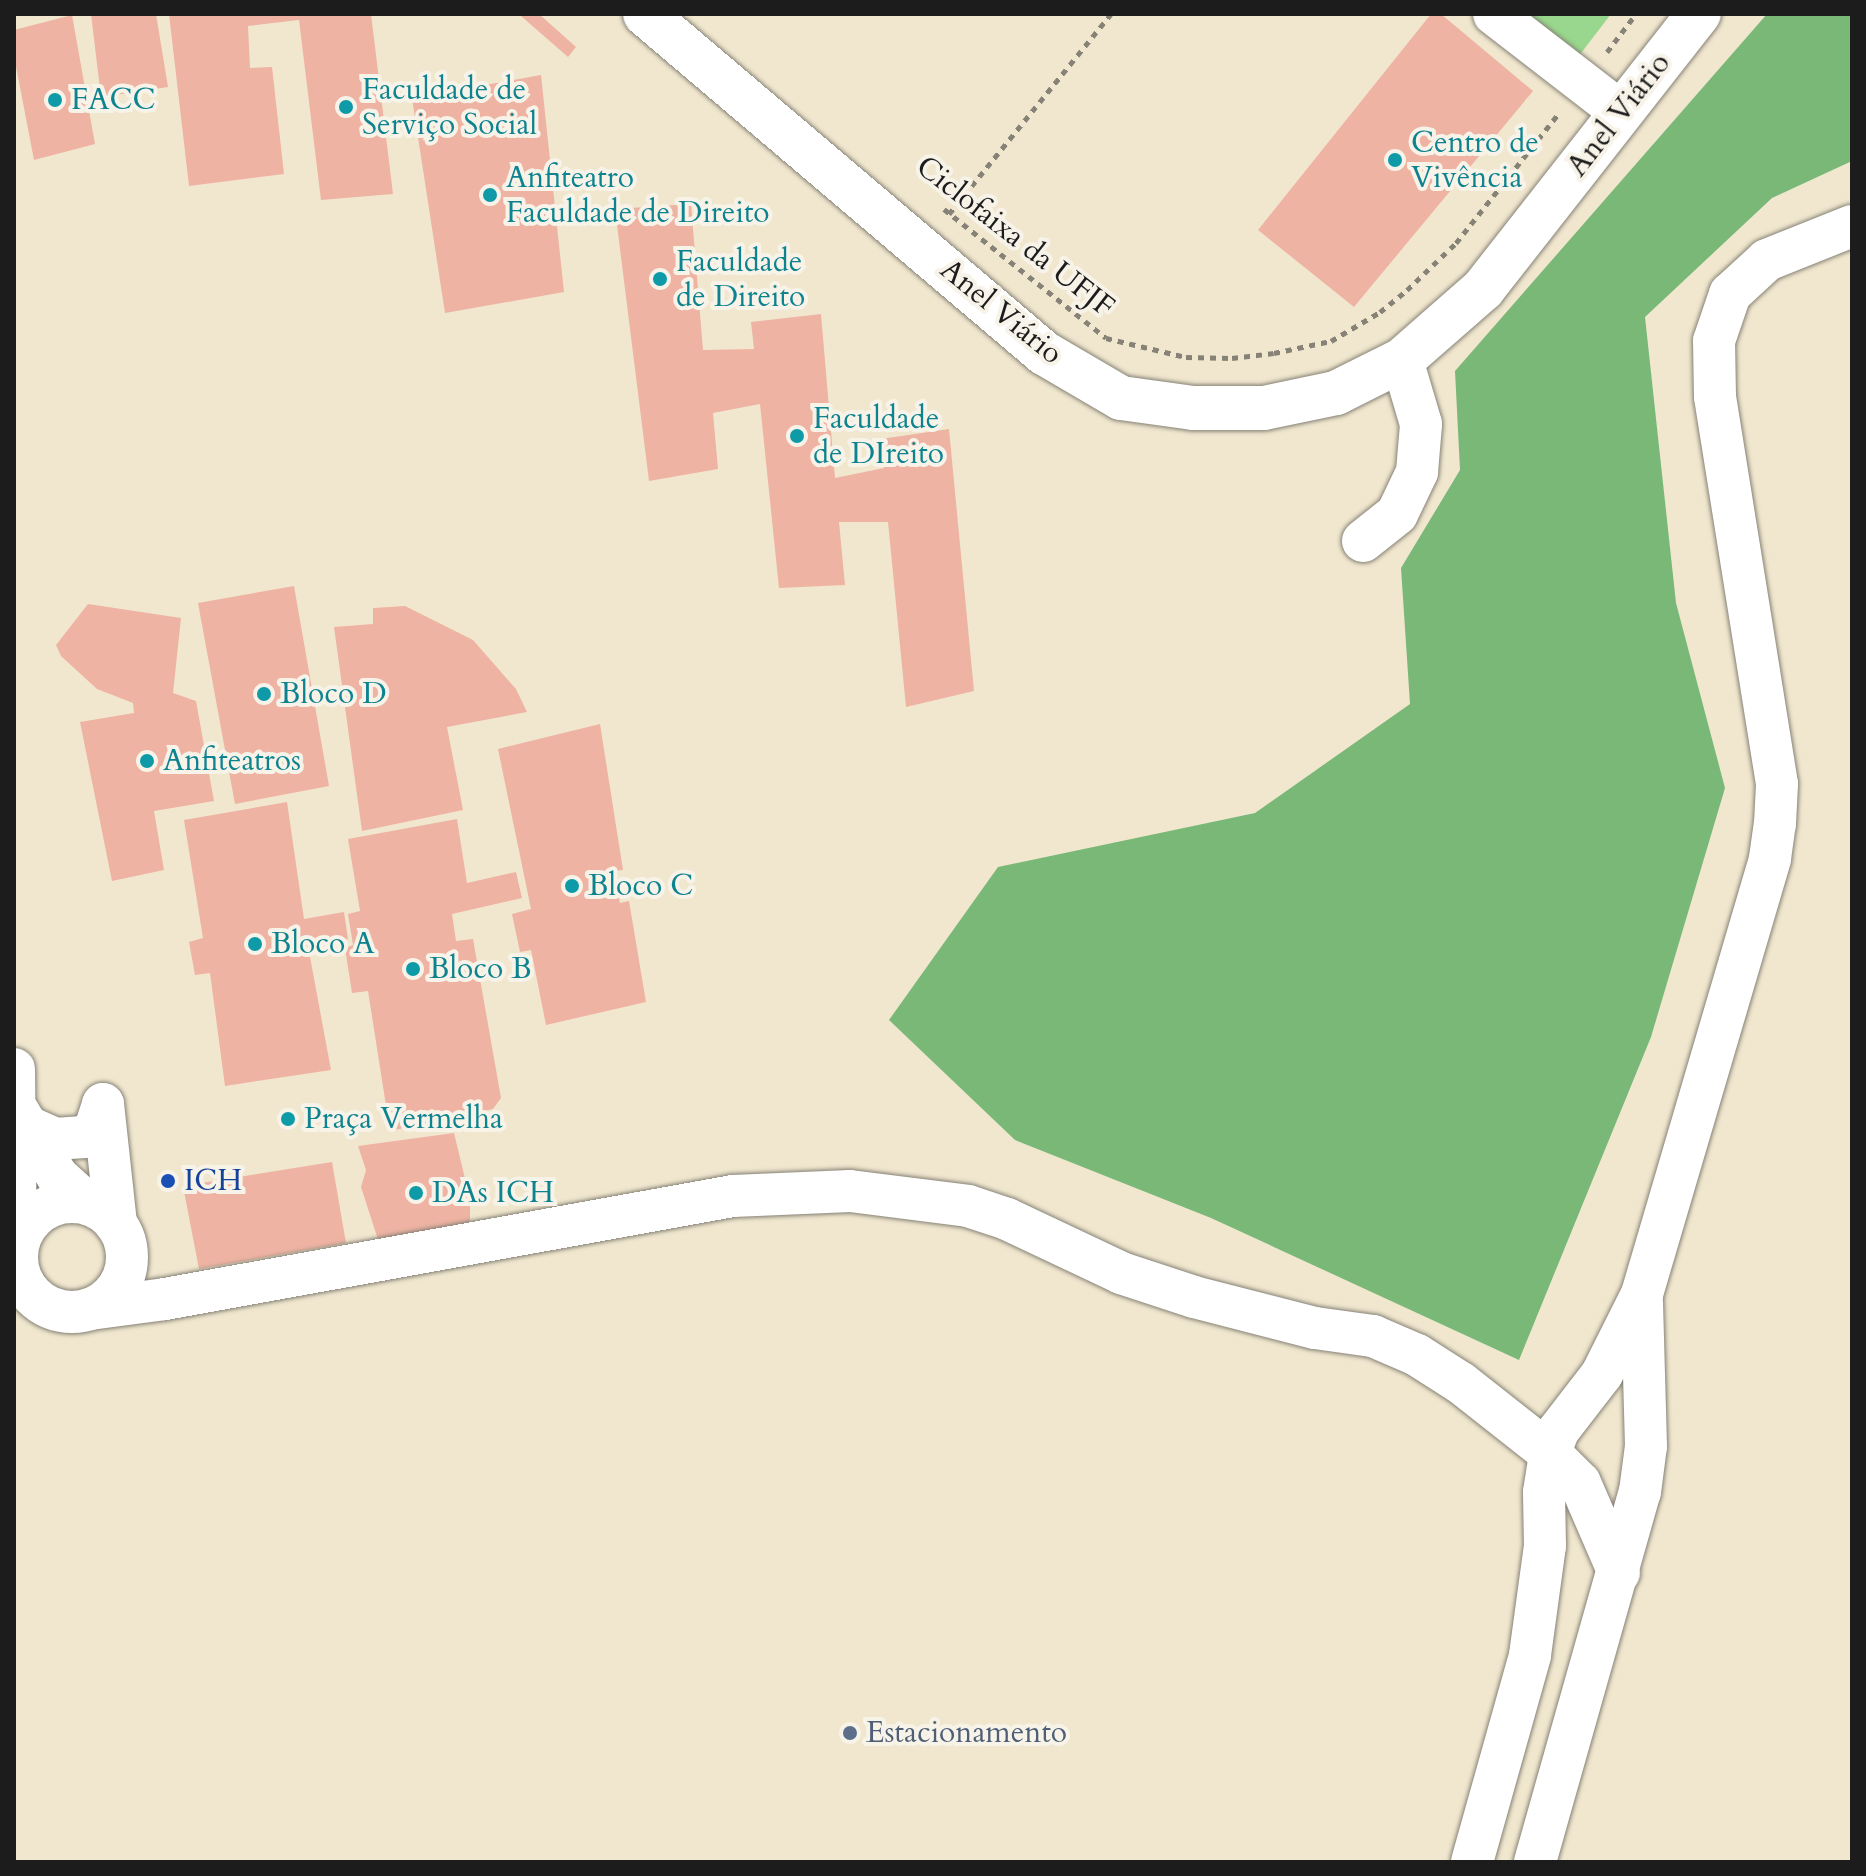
<!DOCTYPE html>
<html>
<head>
<meta charset="utf-8">
<style>
	body { margin:0 }
	#map { position:relative; width:1866px; height:1876px; overflow:hidden; background:#f1e7cf; font-family:Cardo,serif }
	div>[style] { position:absolute }
	.green>* { inset:0; background:#98d78d }
	.forest>* { inset:0; background:#7ab878 }
	.building>* { inset:0; background:#eeb3a3 }
	.path>* { height:5px; margin-top:-2.5px; transform-origin:0; background:repeating-linear-gradient(90deg,#868276 0 6px,transparent 0 12px) }
	.roads { filter:drop-shadow(0 0 2px #868276) drop-shadow(0 0 2px #868276) }
	.minor>* { height:42px; margin:-21px; padding:0 21px; transform-origin:21px; border-radius:21px; background:#fff }
	.minor>.ring { margin:-21px; padding:0; box-sizing:content-box; background:none; border:42px solid #fff; border-radius:50% }
	.major>* { height:44px; margin:-22px; padding:0 22px; transform-origin:22px; border-radius:22px; background:#fff }
	.dots>* { width:22px; height:22px; translate:-50% -50%; box-sizing:border-box; border:4px solid #f7f3e8; border-radius:50% }
	span { translate:-50% -50%; white-space:nowrap; text-align:center; line-height:1.15; -webkit-text-stroke:8px #f7f3e8; paint-order:stroke }
	.culture-label { font-size:30px; color:#0d838f }
	.left { translate:0 -50%; text-align:left }
	.street-label { font-size:30px; color:#1c1c1c }
	.transit-label { font-size:30px; color:#164399 }
	.service-label { font-size:30px; color:#4e5e75 }
	.frame { position:absolute; inset:0; border:16px solid #1c1c1c; pointer-events:none }
</style>
</head>
<body>
<div id="map">
	<div class="green">
		<div style="clip-path:polygon(1515px 14px,1611px 14px,1575px 61px)"></div>
	</div>
	<div class="forest">
		<div style="clip-path:polygon(1767px 14px,1852px 14px,1852px 161px,1772px 198px,1645px 317px,1676px 603px,1725px 788px,1651px 1037px,1519px 1360px,1211px 1218px,1015px 1140px,889px 1020px,998px 867px,1255px 813px,1410px 704px,1401px 568px,1460px 470px,1455px 371px)"></div>
	</div>
	<div class="building">
		<div style="clip-path:polygon(91px 14px,156px 14px,168px 87px,101px 97px)"></div>
		<div style="clip-path:polygon(169px 14px,371px 14px,393px 194px,321px 200px,299px 20px,248px 26px,250px 68px,272px 67px,284px 174px,189px 186px)"></div>
		<div style="clip-path:polygon(523px 14px,539px 14px,576px 47px,568px 57px,521px 16px)"></div>
		<div style="clip-path:polygon(1431px 14px,1441px 14px,1533px 91px,1354px 307px,1258px 230px)"></div>
		<div style="clip-path:polygon(72px 15px,95px 144px,34px 160px,14px 56px,14px 30px)"></div>
		<div style="clip-path:polygon(541px 75px,564px 292px,445px 313px,412px 98px)"></div>
		<div style="clip-path:polygon(691px 204px,703px 350px,754px 349px,751px 322px,821px 314px,835px 478px,884px 468px,881px 439px,949px 429px,974px 691px,906px 707px,888px 522px,839px 522px,845px 585px,779px 588px,760px 404px,713px 413px,718px 469px,649px 481px,615px 209px)"></div>
		<div style="clip-path:polygon(294px 586px,329px 786px,235px 804px,198px 603px)"></div>
		<div style="clip-path:polygon(88px 604px,181px 618px,173px 693px,196px 701px,214px 801px,154px 811px,164px 870px,112px 881px,80px 722px,134px 713px,133px 703px,97px 689px,61px 656px,56px 645px)"></div>
		<div style="clip-path:polygon(405px 606px,473px 640px,516px 689px,527px 712px,447px 727px,463px 810px,362px 831px,334px 627px,373px 624px,373px 608px)"></div>
		<div style="clip-path:polygon(600px 724px,623px 870px,614px 871px,620px 903px,629px 901px,646px 1002px,546px 1025px,531px 950px,520px 952px,512px 914px,531px 909px,498px 749px)"></div>
		<div style="clip-path:polygon(287px 802px,304px 919px,344px 912px,348px 939px,308px 946px,331px 1070px,225px 1086px,210px 973px,195px 975px,189px 942px,203px 938px,184px 820px)"></div>
		<div style="clip-path:polygon(457px 819px,467px 883px,516px 872px,522px 898px,452px 914px,456px 941px,473px 939px,501px 1098px,493px 1109px,390px 1131px,368px 991px,352px 993px,345px 948px,353px 945px,348px 914px,360px 911px,348px 839px)"></div>
		<div style="clip-path:polygon(454px 1133px,470px 1199px,470px 1237px,382px 1252px,361px 1187px,366px 1170px,358px 1146px)"></div>
		<div style="clip-path:polygon(332px 1162px,346px 1243px,199px 1269px,183px 1186px)"></div>
	</div>
	<div class="path">
		<div style="left:1607px;top:52px;width:48px;rotate:-52.7deg"></div>
		<div style="left:944px;top:209px;width:207px;rotate:38.5deg"></div>
		<div style="left:1106px;top:338px;width:82px;rotate:13.4deg"></div>
		<div style="left:1186px;top:357px;width:46px;rotate:1.2deg"></div>
		<div style="left:1232px;top:358px;width:42px;rotate:-6.8deg"></div>
		<div style="left:1274px;top:353px;width:58px;rotate:-11.9deg"></div>
		<div style="left:1331px;top:341px;width:57px;rotate:-30.6deg"></div>
		<div style="left:1380px;top:312px;width:35px;rotate:-39deg"></div>
		<div style="left:1407px;top:290px;width:68px;rotate:-43.8deg"></div>
		<div style="left:1456px;top:243px;width:166px;rotate:-51.6deg"></div>
		<div style="left:949px;top:214px;width:257px;rotate:-51deg"></div>
	</div>
	<div class="roads">
		<div class="minor">
			<div style="left:1494px;top:14px;width:160px;rotate:37.7deg"></div>
			<div style="left:1363px;top:541px;width:43px;rotate:-38.5deg"></div>
			<div style="left:1397px;top:514px;width:47px;rotate:-64.5deg"></div>
			<div style="left:1417px;top:472px;width:48px;rotate:-85.2deg"></div>
			<div style="left:1421px;top:424px;width:67px;rotate:-106.5deg"></div>
			<div style="left:14px;top:1069px;width:182px;rotate:89.4deg"></div>
			<div style="left:103px;top:1104px;width:121px;rotate:83.8deg"></div>
			<div style="left:18px;top:1111px;width:76px;rotate:59deg"></div>
			<div style="left:57px;top:1176px;width:42px;rotate:42.1deg"></div>
			<div style="left:26px;top:1126px;width:32px;rotate:24deg"></div>
			<div style="left:55px;top:1139px;width:29px;rotate:-4deg"></div>
			<div style="left:84px;top:1137px;width:14px;rotate:-36deg"></div>
			<div style="left:95px;top:1129px;width:26px;rotate:-72deg"></div>
			<div class="ring" style="left:17px;top:1202px;width:68px;height:68px"></div>
			<div style="left:90px;top:1309px;width:76px;rotate:-7.6deg"></div>
			<div style="left:165px;top:1299px;width:577px;rotate:-10.28deg"></div>
			<div style="left:733px;top:1196px;width:117px;rotate:-2.4deg"></div>
			<div style="left:850px;top:1191px;width:119px;rotate:7.2deg"></div>
			<div style="left:968px;top:1206px;width:41px;rotate:18.4deg"></div>
			<div style="left:1007px;top:1219px;width:126px;rotate:25.3deg"></div>
			<div style="left:1121px;top:1273px;width:77px;rotate:18.2deg"></div>
			<div style="left:1194px;top:1297px;width:125px;rotate:14.4deg"></div>
			<div style="left:1315px;top:1328px;width:59px;rotate:7.9deg"></div>
			<div style="left:1373px;top:1336px;width:48px;rotate:23.4deg"></div>
			<div style="left:1417px;top:1355px;width:52px;rotate:32.5deg"></div>
			<div style="left:1461px;top:1383px;width:113px;rotate:38.2deg"></div>
			<div style="left:1550px;top:1453px;width:42px;rotate:45deg"></div>
			<div style="left:1580px;top:1483px;width:98px;rotate:66.6deg"></div>
			<div style="left:1472px;top:1862px;width:215px;rotate:-74.3deg"></div>
			<div style="left:1530px;top:1655px;width:110px;rotate:-82.2deg"></div>
			<div style="left:1545px;top:1546px;width:54px;rotate:-91.1deg"></div>
			<div style="left:1544px;top:1492px;width:39px;rotate:-81deg"></div>
			<div style="left:1550px;top:1453px;width:23px;rotate:-70deg"></div>
			<div style="left:1558px;top:1431px;width:72px;rotate:-52.3deg"></div>
			<div style="left:1602px;top:1374px;width:89px;rotate:-63.4deg"></div>
			<div style="left:1642px;top:1294px;width:454px;rotate:-73.6deg"></div>
			<div style="left:1770px;top:858px;width:34px;rotate:-82deg"></div>
			<div style="left:1775px;top:824px;width:40px;rotate:-87.1deg"></div>
			<div style="left:1777px;top:784px;width:392px;rotate:-99.1deg"></div>
			<div style="left:1715px;top:397px;width:56px;rotate:-91deg"></div>
			<div style="left:1714px;top:341px;width:50px;rotate:-71.2deg"></div>
			<div style="left:1730px;top:294px;width:50px;rotate:-42.6deg"></div>
			<div style="left:1767px;top:260px;width:92px;rotate:-21.8deg"></div>
			<div style="left:1535px;top:1862px;width:385px;rotate:-74.2deg"></div>
			<div style="left:1640px;top:1492px;width:46px;rotate:-82.6deg"></div>
			<div style="left:1646px;top:1446px;width:143px;rotate:-91.6deg"></div>
		</div>
		<div class="major">
			<div style="left:645px;top:14px;width:524px;rotate:40.35deg"></div>
			<div style="left:1044px;top:353px;width:89px;rotate:30.3deg"></div>
			<div style="left:1121px;top:398px;width:73px;rotate:7.9deg"></div>
			<div style="left:1193px;top:408px;width:71px"></div>
			<div style="left:1264px;top:408px;width:74px;rotate:-11.8deg"></div>
			<div style="left:1336px;top:393px;width:74px;rotate:-26.6deg"></div>
			<div style="left:1402px;top:360px;width:108px;rotate:-41.2deg"></div>
			<div style="left:1483px;top:289px;width:350px;rotate:-51.9deg"></div>
		</div>
	</div>
	<div class="dots">
		<div style="left:55px;top:100px;background:#0f9aa8"></div>
		<div style="left:346px;top:107px;background:#0f9aa8"></div>
		<div style="left:1395px;top:160px;background:#0f9aa8"></div>
		<div style="left:490px;top:195px;background:#0f9aa8"></div>
		<div style="left:660px;top:279px;background:#0f9aa8"></div>
		<div style="left:797px;top:436px;background:#0f9aa8"></div>
		<div style="left:264px;top:694px;background:#0f9aa8"></div>
		<div style="left:147px;top:761px;background:#0f9aa8"></div>
		<div style="left:572px;top:886px;background:#0f9aa8"></div>
		<div style="left:255px;top:944px;background:#0f9aa8"></div>
		<div style="left:413px;top:969px;background:#0f9aa8"></div>
		<div style="left:288px;top:1119px;background:#0f9aa8"></div>
		<div style="left:168px;top:1181px;background:#1a4fb4"></div>
		<div style="left:416px;top:1193px;background:#0f9aa8"></div>
		<div style="left:850px;top:1733px;background:#5c6f8a"></div>
	</div>
	<div class="culture-label">
		<span class="left" style="left:362px;top:107px">Faculdade de<br>Serviço Social</span>
		<span class="left" style="left:71px;top:100px">FACC</span>
		<span class="left" style="left:1411px;top:160px">Centro de<br>Vivência</span>
		<span class="left" style="left:506px;top:195px">Anfiteatro<br>Faculdade de Direito</span>
		<span class="left" style="left:676px;top:279px">Faculdade<br>de Direito</span>
		<span class="left" style="left:813px;top:436px">Faculdade<br>de DIreito</span>
		<span class="left" style="left:280px;top:694px">Bloco D</span>
		<span class="left" style="left:163px;top:761px">Anfiteatros</span>
		<span class="left" style="left:588px;top:886px">Bloco C</span>
		<span class="left" style="left:271px;top:944px">Bloco A</span>
		<span class="left" style="left:429px;top:969px">Bloco B</span>
		<span class="left" style="left:304px;top:1119px">Praça Vermelha</span>
		<span class="left" style="left:432px;top:1193px">DAs ICH</span>
	</div>
	<div class="street-label">
		<span style="left:1619px;top:115px;rotate:-52deg">Anel Viário</span>
		<span style="left:1015px;top:237px;rotate:38deg">Ciclofaixa da UFJF</span>
		<span style="left:1001px;top:312px;rotate:39deg">Anel Viário</span>
	</div>
	<div class="transit-label">
		<span class="left" style="left:184px;top:1181px">ICH</span>
	</div>
	<div class="service-label">
		<span class="left" style="left:866px;top:1733px">Estacionamento</span>
	</div>
	<div class="frame"></div>
</div>
</body>
</html>
